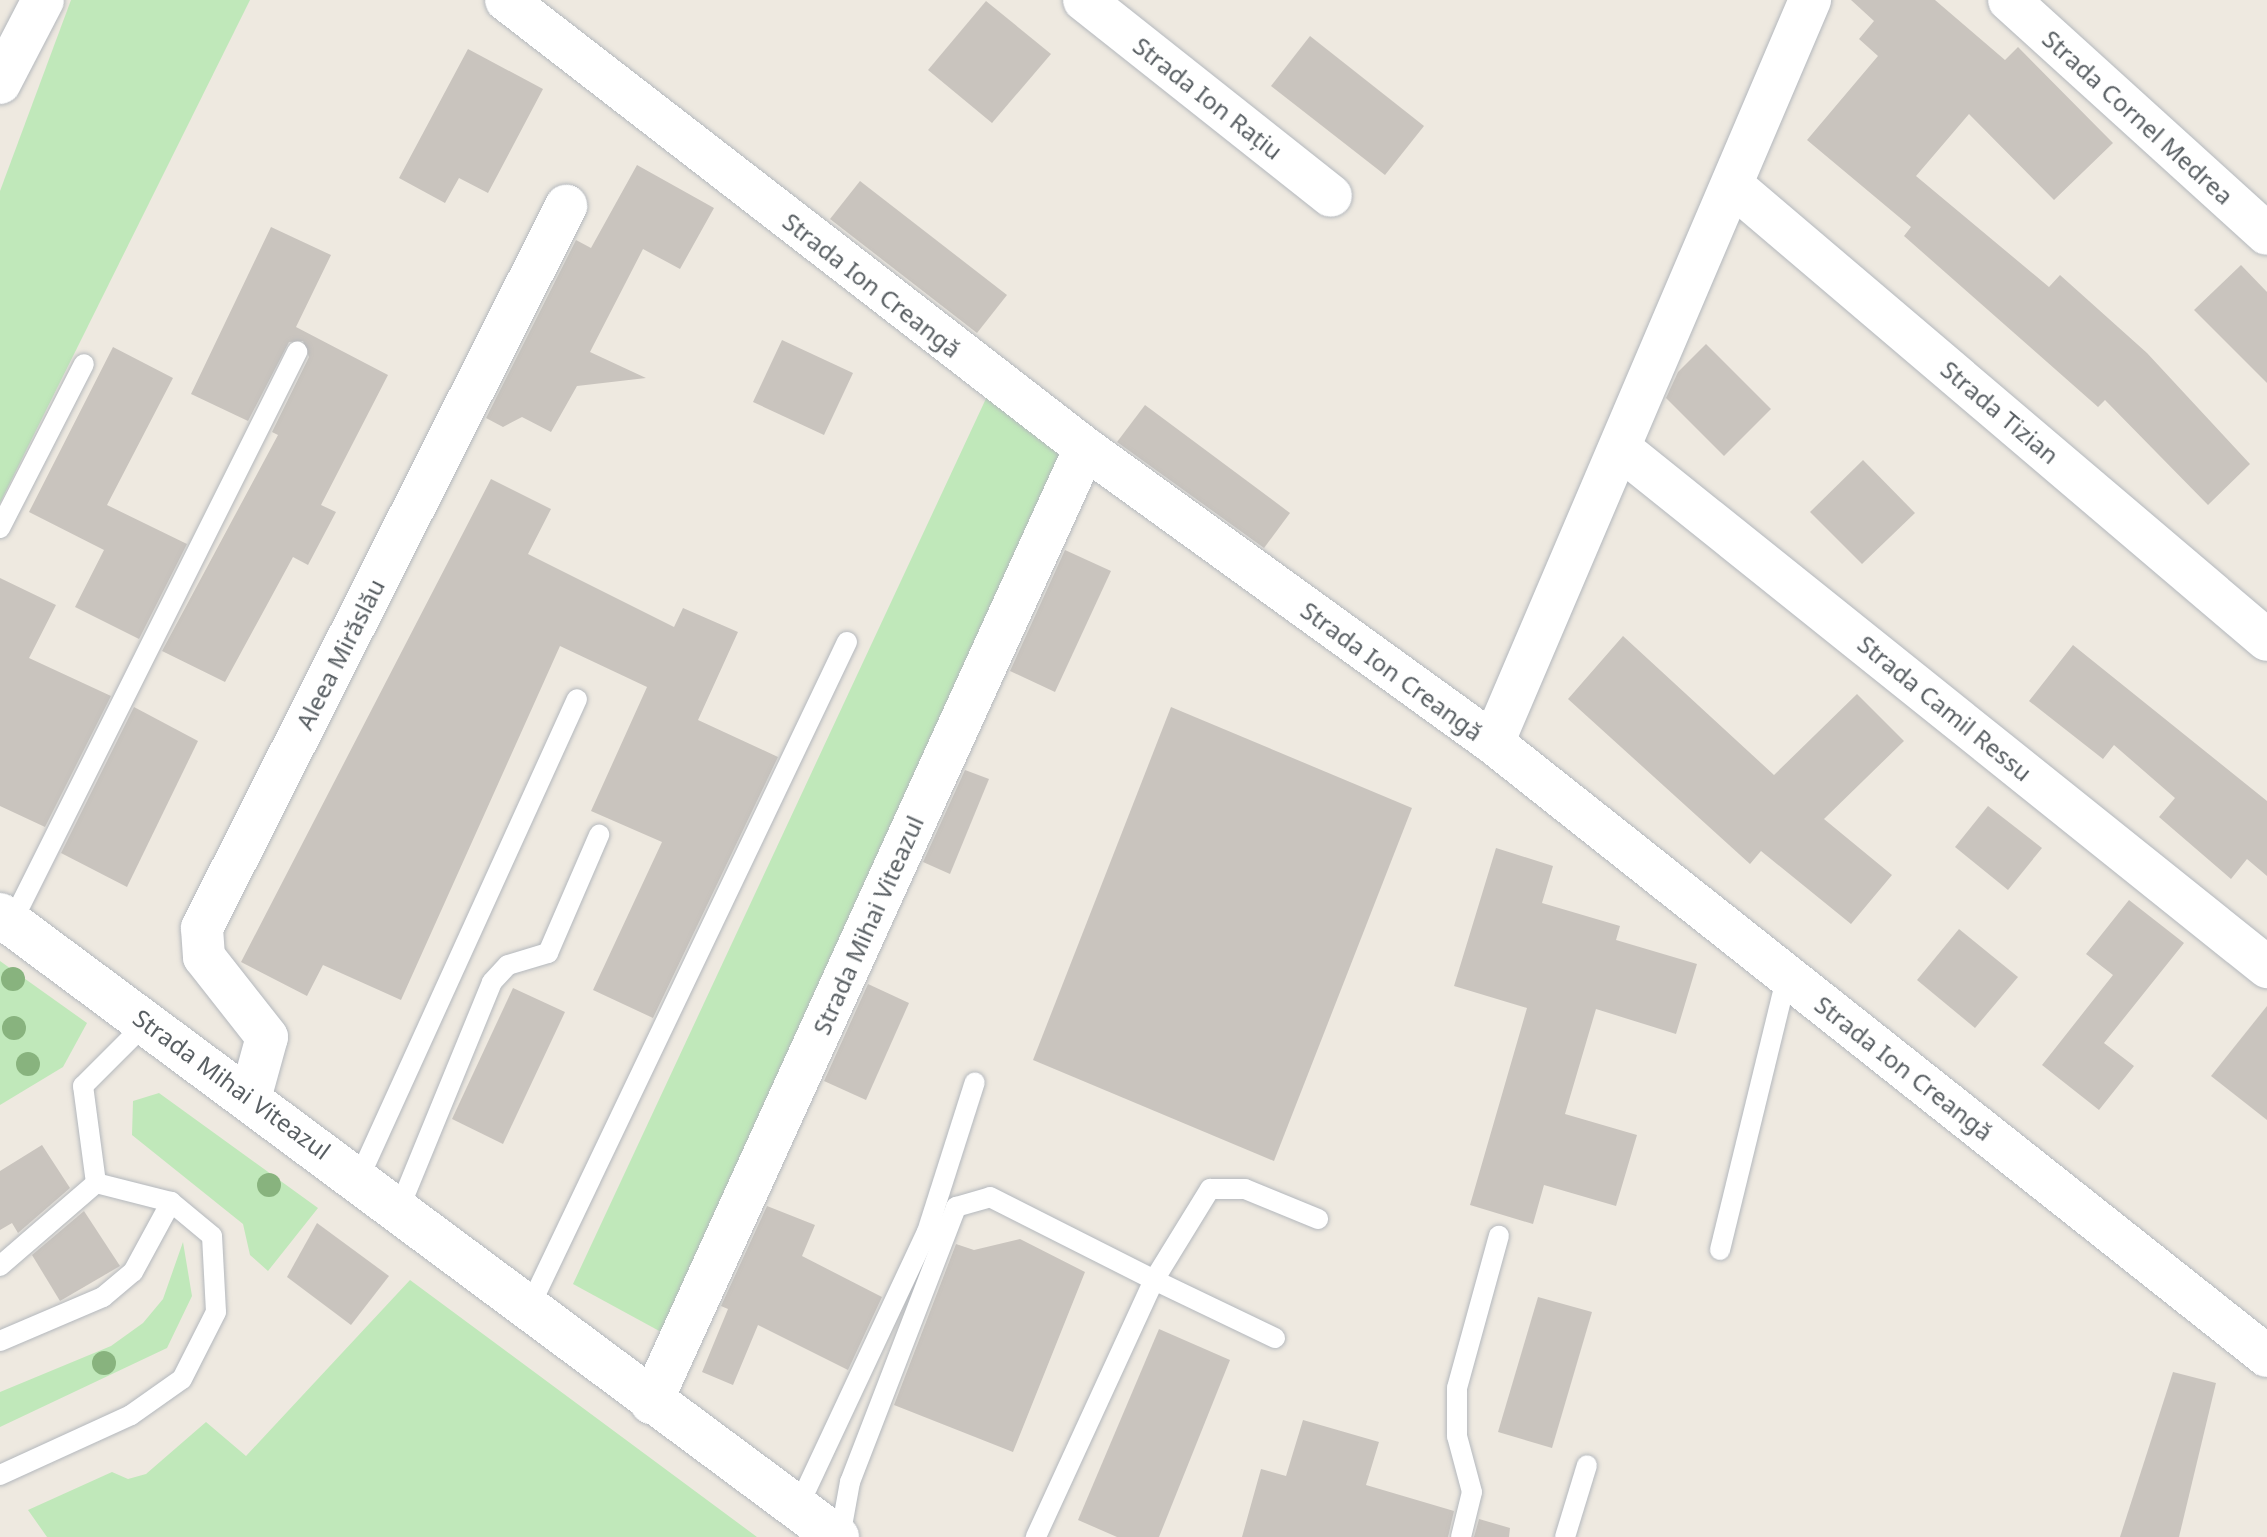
<!DOCTYPE html>
<html>
<head>
<meta charset="utf-8">
<style>
	body { margin:0 }
	#map { position:relative; width:2267px; height:1537px; overflow:hidden; background:#eee9e0; font-family:"Noto Sans",sans-serif }
	div>[style] { position:absolute }
	.green>* { inset:0; background:#c0e8ba }
	.building>* { inset:0; background:#c9c4be }
	.roads { filter:drop-shadow(0 0 2px #b4b8bd) drop-shadow(0 0 2px #b4b8bd) }
	.service>* { height:20px; margin:-10px; padding:0 10px; transform-origin:10px; border-radius:10px; background:#fff }
	.minor>* { height:42px; margin:-21px; padding:0 21px; transform-origin:21px; border-radius:21px; background:#fff }
	.secondary>* { height:44px; margin:-22px; padding:0 22px; transform-origin:22px; border-radius:22px; background:#fff }
	.trees>* { width:24px; height:24px; margin:-12px; border-radius:50%; background:#88b37e }
	span { translate:-50% -50%; white-space:nowrap; text-align:center; line-height:1.15; -webkit-text-stroke:6px #fff; paint-order:stroke }
	.street-label { font-size:24px; color:#595f63 }
</style>
</head>
<body>
<div id="map">
	<div class="green">
		<div style="clip-path:polygon(71px 0,250px 0,0 503px,0 191px)"></div>
		<div style="clip-path:polygon(990px 390px,1069px 451px,674px 1339px,573px 1284px)"></div>
		<div style="clip-path:polygon(0 961px,87px 1023px,63px 1067px,0 1105px)"></div>
		<div style="clip-path:polygon(159px 1093px,318px 1208px,268px 1271px,250px 1255px,243px 1224px,132px 1135px,133px 1101px)"></div>
		<div style="clip-path:polygon(183px 1242px,192px 1296px,167px 1348px,0 1427px,0 1392px,111px 1346px,143px 1323px,163px 1299px)"></div>
		<div style="clip-path:polygon(410px 1280px,757px 1537px,47px 1537px,28px 1510px,112px 1472px,128px 1479px,146px 1474px,206px 1422px,246px 1456px)"></div>
	</div>
	<div class="building">
		<div style="clip-path:polygon(1851px 0,1935px 0,2005px 60px,2018px 47px,2113px 143px,2054px 200px,1969px 114px,1916px 176px,2049px 287px,2060px 275px,2147px 353px,2250px 464px,2208px 505px,2105px 400px,2098px 407px,1904px 236px,1911px 227px,1807px 140px,1878px 56px,1859px 39px,1874px 21px)"></div>
		<div style="clip-path:polygon(986px 1px,1051px 54px,992px 123px,928px 70px)"></div>
		<div style="clip-path:polygon(1310px 36px,1424px 126px,1385px 175px,1271px 86px)"></div>
		<div style="clip-path:polygon(468px 49px,543px 89px,488px 193px,459px 178px,445px 203px,399px 178px)"></div>
		<div style="clip-path:polygon(637px 165px,714px 208px,680px 269px,643px 249px,590px 352px,646px 378px,577px 386px,551px 432px,522px 417px,503px 427px,486px 418px,576px 240px,591px 248px)"></div>
		<div style="clip-path:polygon(860px 181px,1007px 295px,977px 333px,830px 219px)"></div>
		<div style="clip-path:polygon(271px 227px,331px 255px,296px 327px,388px 375px,321px 505px,336px 512px,308px 565px,293px 557px,225px 682px,162px 651px,278px 435px,272px 432px,309px 357px,303px 341px,289px 342px,248px 421px,191px 394px)"></div>
		<div style="clip-path:polygon(2241px 265px,2267px 292px,2267px 383px,2194px 310px)"></div>
		<div style="clip-path:polygon(782px 340px,853px 373px,824px 435px,753px 402px)"></div>
		<div style="clip-path:polygon(1706px 344px,1771px 409px,1724px 456px,1666px 398px,1678px 372px)"></div>
		<div style="clip-path:polygon(113px 347px,173px 378px,107px 505px,187px 544px,139px 639px,75px 607px,104px 550px,29px 512px)"></div>
		<div style="clip-path:polygon(1145px 405px,1290px 513px,1264px 548px,1117px 442px)"></div>
		<div style="clip-path:polygon(1863px 460px,1915px 513px,1862px 564px,1810px 512px)"></div>
		<div style="clip-path:polygon(491px 479px,551px 509px,528px 554px,674px 627px,683px 608px,738px 632px,698px 720px,778px 757px,653px 1018px,593px 990px,662px 842px,591px 811px,647px 687px,560px 646px,401px 1000px,323px 965px,307px 996px,241px 962px)"></div>
		<div style="clip-path:polygon(1065px 550px,1111px 571px,1055px 692px,1010px 671px)"></div>
		<div style="clip-path:polygon(0 578px,56px 605px,29px 658px,111px 696px,45px 827px,0 806px)"></div>
		<div style="clip-path:polygon(1623px 636px,1774px 775px,1857px 694px,1904px 741px,1824px 819px,1892px 875px,1851px 924px,1761px 851px,1750px 864px,1568px 699px)"></div>
		<div style="clip-path:polygon(2073px 645px,2267px 801px,2267px 876px,2247px 859px,2231px 879px,2159px 817px,2175px 798px,2114px 745px,2103px 759px,2029px 701px)"></div>
		<div style="clip-path:polygon(134px 707px,198px 741px,127px 887px,61px 853px)"></div>
		<div style="clip-path:polygon(1171px 707px,1412px 808px,1274px 1161px,1033px 1060px)"></div>
		<div style="clip-path:polygon(965px 770px,989px 779px,950px 874px,923px 862px)"></div>
		<div style="clip-path:polygon(1988px 806px,2042px 848px,2008px 890px,1955px 847px)"></div>
		<div style="clip-path:polygon(1496px 848px,1553px 866px,1542px 903px,1620px 926px,1616px 940px,1697px 964px,1676px 1034px,1596px 1009px,1565px 1114px,1637px 1135px,1616px 1206px,1544px 1185px,1533px 1224px,1470px 1205px,1527px 1008px,1454px 986px)"></div>
		<div style="clip-path:polygon(2129px 900px,2184px 943px,2104px 1043px,2134px 1066px,2099px 1110px,2042px 1065px,2113px 975px,2086px 954px)"></div>
		<div style="clip-path:polygon(1959px 929px,2018px 977px,1975px 1028px,1917px 980px)"></div>
		<div style="clip-path:polygon(868px 984px,909px 1003px,866px 1100px,824px 1081px)"></div>
		<div style="clip-path:polygon(513px 988px,565px 1012px,503px 1144px,452px 1119px)"></div>
		<div style="clip-path:polygon(2267px 1006px,2267px 1120px,2211px 1076px)"></div>
		<div style="clip-path:polygon(42px 1145px,70px 1188px,18px 1233px,12px 1223px,0 1230px,0 1171px)"></div>
		<div style="clip-path:polygon(767px 1206px,815px 1225px,802px 1256px,882px 1297px,848px 1370px,758px 1325px,733px 1385px,702px 1372px,728px 1309px,721px 1306px)"></div>
		<div style="clip-path:polygon(84px 1211px,120px 1266px,60px 1301px,32px 1255px)"></div>
		<div style="clip-path:polygon(317px 1223px,389px 1276px,351px 1325px,287px 1277px)"></div>
		<div style="clip-path:polygon(1020px 1239px,1085px 1272px,1013px 1452px,894px 1405px,956px 1244px,974px 1250px)"></div>
		<div style="clip-path:polygon(1538px 1297px,1592px 1312px,1552px 1448px,1498px 1432px)"></div>
		<div style="clip-path:polygon(1159px 1329px,1230px 1360px,1159px 1537px,1117px 1537px,1078px 1520px)"></div>
		<div style="clip-path:polygon(2173px 1372px,2216px 1383px,2179px 1537px,2120px 1537px)"></div>
		<div style="clip-path:polygon(1303px 1420px,1379px 1442px,1366px 1485px,1454px 1511px,1448px 1537px,1242px 1537px,1261px 1469px,1286px 1476px)"></div>
		<div style="clip-path:polygon(1479px 1519px,1510px 1528px,1509px 1537px,1474px 1537px)"></div>
	</div>
	<div class="roads">
		<div class="service">
			<div style="left:0;top:528px;width:184px;rotate:-62.9deg"></div>
			<div style="left:11px;top:924px;width:640px;rotate:-63.43deg"></div>
			<div style="left:359px;top:1178px;width:526px;rotate:-65.53deg"></div>
			<div style="left:399px;top:1209px;width:245px;rotate:-67.7deg"></div>
			<div style="left:492px;top:982px;width:23px;rotate:-47deg"></div>
			<div style="left:508px;top:965px;width:42px;rotate:-16.7deg"></div>
			<div style="left:548px;top:953px;width:129px;rotate:-66.6deg"></div>
			<div style="left:1720px;top:1250px;width:282px;rotate:-76.3deg"></div>
			<div style="left:0;top:1266px;width:127px;rotate:-40.8deg"></div>
			<div style="left:96px;top:1183px;width:98px;rotate:-97.6deg"></div>
			<div style="left:83px;top:1086px;width:92px;rotate:-45deg"></div>
			<div style="left:529px;top:1308px;width:738px;rotate:-64.48deg"></div>
			<div style="left:1275px;top:1338px;width:134px;rotate:-154.4deg"></div>
			<div style="left:1154px;top:1280px;width:107px;rotate:-58.4deg"></div>
			<div style="left:1210px;top:1189px;width:35px"></div>
			<div style="left:1245px;top:1189px;width:79px;rotate:22.3deg"></div>
			<div style="left:0;top:1341px;width:112px;rotate:-23.1deg"></div>
			<div style="left:103px;top:1297px;width:39px;rotate:-40deg"></div>
			<div style="left:133px;top:1272px;width:80px;rotate:-61.5deg"></div>
			<div style="left:0;top:1475px;width:144px;rotate:-24.6deg"></div>
			<div style="left:131px;top:1415px;width:62px;rotate:-35.2deg"></div>
			<div style="left:182px;top:1379px;width:75px;rotate:-63.1deg"></div>
			<div style="left:216px;top:1312px;width:76px;rotate:-93deg"></div>
			<div style="left:212px;top:1236px;width:53px;rotate:-140.3deg"></div>
			<div style="left:171px;top:1202px;width:77px;rotate:-165.8deg"></div>
			<div style="left:798px;top:1507px;width:304px;rotate:-64.9deg"></div>
			<div style="left:927px;top:1232px;width:157px;rotate:-72.3deg"></div>
			<div style="left:840px;top:1537px;width:56px;rotate:-79.7deg"></div>
			<div style="left:850px;top:1482px;width:295px;rotate:-68.9deg"></div>
			<div style="left:956px;top:1207px;width:35px;rotate:-16deg"></div>
			<div style="left:990px;top:1197px;width:184px;rotate:26.8deg"></div>
			<div style="left:1154px;top:1280px;width:283px;rotate:114.7deg"></div>
			<div style="left:1461px;top:1537px;width:46px;rotate:-76.3deg"></div>
			<div style="left:1472px;top:1492px;width:58px;rotate:-105deg"></div>
			<div style="left:1457px;top:1436px;width:48px;rotate:-90deg"></div>
			<div style="left:1457px;top:1388px;width:158px;rotate:-74.6deg"></div>
			<div style="left:1565px;top:1537px;width:75px;rotate:-73deg"></div>
		</div>
		<div class="minor">
			<div style="left:506px;top:0;width:732px;rotate:37.73deg"></div>
			<div style="left:1085px;top:448px;width:503px;rotate:35.87deg"></div>
			<div style="left:1493px;top:743px;width:987px;rotate:38.38deg"></div>
			<div style="left:1084px;top:0;width:315px;rotate:38.4deg"></div>
			<div style="left:2009px;top:0;width:348px;rotate:42.2deg"></div>
			<div style="left:0;top:83px;width:93px;rotate:-62.6deg"></div>
			<div style="left:1732px;top:185px;width:702px;rotate:40.38deg"></div>
			<div style="left:1622px;top:450px;width:827px;rotate:38.71deg"></div>
			<div style="left:1493px;top:743px;width:808px;rotate:-66.89deg"></div>
			<div style="left:251px;top:1095px;width:60px;rotate:-74.6deg"></div>
			<div style="left:267px;top:1037px;width:102px;rotate:-128.2deg"></div>
			<div style="left:204px;top:957px;width:29px;rotate:-94deg"></div>
			<div style="left:202px;top:928px;width:809px;rotate:-63.24deg"></div>
			<div style="left:651px;top:1403px;width:1049px;rotate:-65.56deg"></div>
		</div>
		<div class="secondary">
			<div style="left:0;top:915px;width:1043px;rotate:36.62deg"></div>
		</div>
	</div>
	<div class="trees">
		<div style="left:13px;top:979px"></div>
		<div style="left:14px;top:1028px"></div>
		<div style="left:28px;top:1064px"></div>
		<div style="left:269px;top:1185px"></div>
		<div style="left:104px;top:1363px"></div>
	</div>
	<div class="street-label">
		<span style="left:1208px;top:98px;rotate:38deg">Strada Ion Rațiu</span>
		<span style="left:2138px;top:117px;rotate:42deg">Strada Cornel Medrea</span>
		<span style="left:872px;top:285px;rotate:38deg">Strada Ion Creangă</span>
		<span style="left:2000px;top:412px;rotate:40deg">Strada Tizian</span>
		<span style="left:340px;top:654px;rotate:-63deg">Aleea Mirăslău</span>
		<span style="left:1392px;top:671px;rotate:36deg">Strada Ion Creangă</span>
		<span style="left:1945px;top:708px;rotate:39deg">Strada Camil Ressu</span>
		<span style="left:868px;top:925px;rotate:-66deg">Strada Mihai Viteazul</span>
		<span style="left:1904px;top:1068px;rotate:38deg">Strada Ion Creangă</span>
		<span style="left:232px;top:1084px;rotate:36deg">Strada Mihai Viteazul</span>
	</div>
</div>
</body>
</html>
